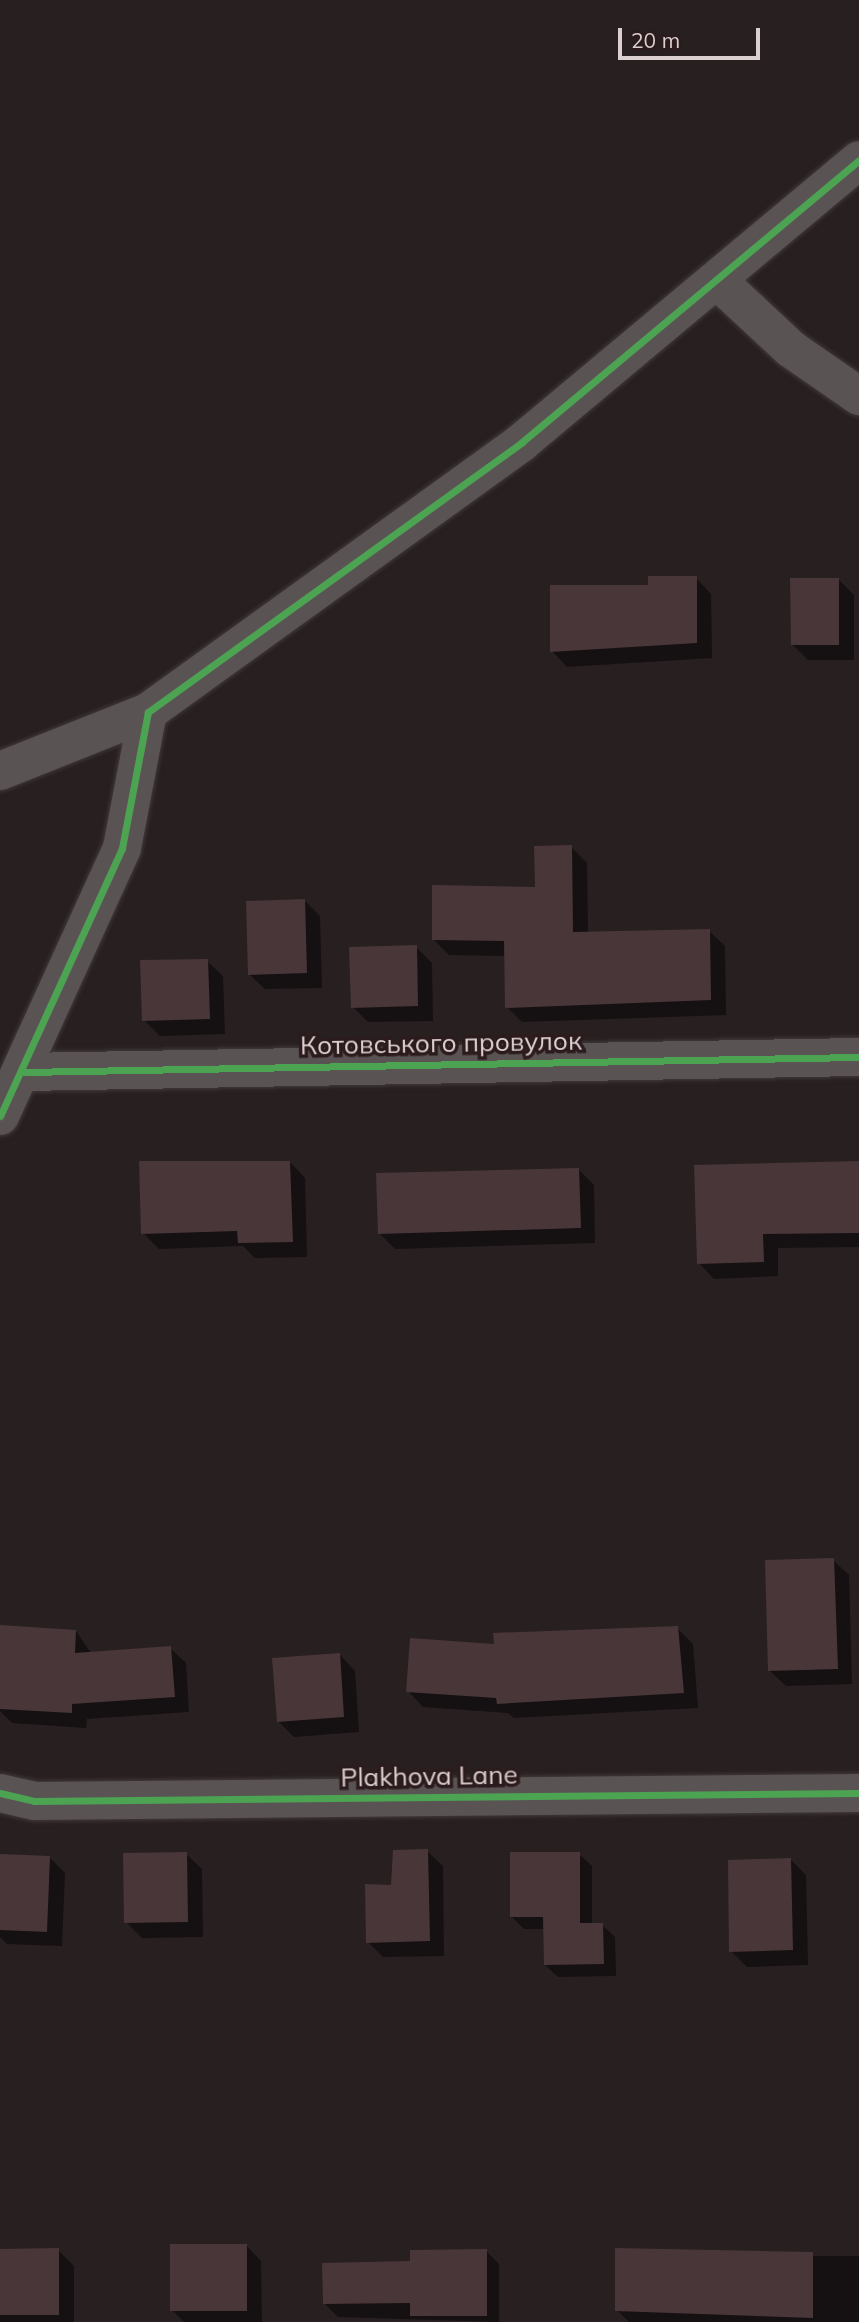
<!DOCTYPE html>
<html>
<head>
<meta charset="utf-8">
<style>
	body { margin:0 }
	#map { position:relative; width:859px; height:2322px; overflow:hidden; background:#281f20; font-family:Mulish,sans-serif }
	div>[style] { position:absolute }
	.shadow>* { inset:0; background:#0007 }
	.building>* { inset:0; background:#493639 }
	.roads { filter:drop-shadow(0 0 2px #41393a) drop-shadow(0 0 2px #41393a) }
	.minor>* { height:38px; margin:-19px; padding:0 19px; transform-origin:19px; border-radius:19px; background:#5a5354 }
	.cycleway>* { height:7px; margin:-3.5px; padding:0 3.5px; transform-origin:3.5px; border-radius:3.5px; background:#4ca352 }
	span { translate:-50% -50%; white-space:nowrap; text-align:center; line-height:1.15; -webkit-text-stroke:7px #2c1b1d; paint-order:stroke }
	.street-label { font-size:26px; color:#dbcfd0 }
	.scale { position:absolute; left:618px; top:28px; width:142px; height:32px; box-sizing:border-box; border:4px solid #dbcfd0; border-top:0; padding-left:9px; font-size:21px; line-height:24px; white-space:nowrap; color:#dbcfd0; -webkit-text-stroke:5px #2c1b1d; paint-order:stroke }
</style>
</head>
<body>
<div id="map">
	<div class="shadow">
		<div style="clip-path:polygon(696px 578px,711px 594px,712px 658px,567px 667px,552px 651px,650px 587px)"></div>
		<div style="clip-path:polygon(839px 580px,854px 595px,854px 660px,808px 660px,792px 644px)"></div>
		<div style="clip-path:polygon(571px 847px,587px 863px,588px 933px,709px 931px,725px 946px,726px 1015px,522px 1022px,507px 1007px,506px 956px,449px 955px,433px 939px,536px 888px)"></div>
		<div style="clip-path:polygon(305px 901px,320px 916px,322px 988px,265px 989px,249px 974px)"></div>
		<div style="clip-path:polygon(416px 947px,432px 963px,433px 1021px,368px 1022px,353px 1007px)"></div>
		<div style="clip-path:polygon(207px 961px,223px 976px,225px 1034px,160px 1036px,144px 1020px)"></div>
		<div style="clip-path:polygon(290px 1162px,305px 1178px,307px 1257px,255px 1258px,243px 1246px,159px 1249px,143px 1233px)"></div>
		<div style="clip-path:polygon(859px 1163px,859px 1247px,778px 1248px,778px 1276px,714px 1279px,699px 1263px)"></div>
		<div style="clip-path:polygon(578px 1169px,594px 1185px,595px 1243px,395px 1249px,379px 1233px)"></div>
		<div style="clip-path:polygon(833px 1560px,849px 1575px,852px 1684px,786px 1686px,770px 1671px)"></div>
		<div style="clip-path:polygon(677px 1628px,693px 1644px,698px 1708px,514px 1718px,508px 1713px,423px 1707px,408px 1691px,495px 1646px,495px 1634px)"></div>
		<div style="clip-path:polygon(76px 1631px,91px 1653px,170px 1648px,186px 1663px,189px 1712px,87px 1719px,86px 1728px,12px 1723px,0 1711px,0 1650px)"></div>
		<div style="clip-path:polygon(340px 1655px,355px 1671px,359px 1732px,294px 1737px,278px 1721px)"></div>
		<div style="clip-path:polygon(427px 1851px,443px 1866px,444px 1956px,383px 1957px,368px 1942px,392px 1886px)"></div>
		<div style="clip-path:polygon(186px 1854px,202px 1869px,203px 1937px,142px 1938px,126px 1922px)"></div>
		<div style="clip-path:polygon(579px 1854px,592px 1866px,592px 1925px,602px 1925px,615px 1937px,616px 1976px,558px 1977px,545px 1965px,545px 1929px,524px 1929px,512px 1917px)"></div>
		<div style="clip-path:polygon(0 1856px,50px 1858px,65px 1873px,62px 1946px,7px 1944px,0 1937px)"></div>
		<div style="clip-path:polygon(791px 1860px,806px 1875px,808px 1965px,747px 1967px,731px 1951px)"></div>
		<div style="clip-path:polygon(246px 2245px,261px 2261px,262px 2322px,184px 2322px,172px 2310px)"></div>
		<div style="clip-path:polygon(58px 2250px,74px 2266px,74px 2322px,0 2322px,0 2251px)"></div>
		<div style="clip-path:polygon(486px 2251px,499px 2264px,499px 2322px,338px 2317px,325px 2304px,412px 2263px)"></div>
		<div style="clip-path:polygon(813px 2256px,859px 2256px,859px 2322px,629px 2322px,617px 2310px)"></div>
	</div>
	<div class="building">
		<div style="clip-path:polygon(648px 576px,697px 576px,697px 643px,550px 652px,550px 585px,648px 585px)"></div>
		<div style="clip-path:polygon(790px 578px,839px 578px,839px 645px,791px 645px)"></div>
		<div style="clip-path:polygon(572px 845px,573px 932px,710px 929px,711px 1000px,505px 1008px,504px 941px,432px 940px,432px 885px,535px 887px,534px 846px)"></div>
		<div style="clip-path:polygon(305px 899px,307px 973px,248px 975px,246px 901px)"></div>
		<div style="clip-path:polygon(417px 945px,418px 1006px,351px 1008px,349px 947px)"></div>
		<div style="clip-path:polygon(208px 959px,210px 1019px,142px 1021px,140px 960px)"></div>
		<div style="clip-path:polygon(139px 1161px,290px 1161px,293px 1242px,238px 1243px,237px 1231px,141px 1234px)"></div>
		<div style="clip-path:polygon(859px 1161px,859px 1233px,763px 1234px,764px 1262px,697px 1264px,694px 1165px)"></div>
		<div style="clip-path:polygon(579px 1168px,581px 1228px,378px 1234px,376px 1173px)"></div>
		<div style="clip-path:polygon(834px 1558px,838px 1669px,768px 1671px,765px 1560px)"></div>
		<div style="clip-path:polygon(0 1625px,76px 1630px,75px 1653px,171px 1646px,175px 1697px,72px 1704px,72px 1713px,0 1709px)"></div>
		<div style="clip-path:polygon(678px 1626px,684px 1693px,497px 1704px,496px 1698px,406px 1692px,410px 1638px,494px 1644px,493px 1633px)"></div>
		<div style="clip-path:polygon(340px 1653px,344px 1717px,277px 1722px,272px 1658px)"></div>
		<div style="clip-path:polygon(428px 1849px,430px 1941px,366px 1943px,365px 1884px,391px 1885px,393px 1850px)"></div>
		<div style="clip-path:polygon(187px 1852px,188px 1922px,124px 1923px,123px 1853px)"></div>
		<div style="clip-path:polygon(510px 1852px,580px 1852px,580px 1923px,603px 1923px,604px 1964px,544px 1965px,543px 1917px,510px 1917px)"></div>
		<div style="clip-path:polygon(0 1854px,50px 1856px,47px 1932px,0 1930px)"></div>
		<div style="clip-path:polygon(791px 1858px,793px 1950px,729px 1952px,728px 1860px)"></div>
		<div style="clip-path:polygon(170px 2244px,247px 2244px,247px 2311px,170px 2311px)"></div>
		<div style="clip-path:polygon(59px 2248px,59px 2315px,0 2315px,0 2249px)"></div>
		<div style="clip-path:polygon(615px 2248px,813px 2252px,813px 2318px,615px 2311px)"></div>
		<div style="clip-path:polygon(487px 2249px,487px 2316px,410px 2316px,410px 2303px,323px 2304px,322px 2263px,410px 2261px,410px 2250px)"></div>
	</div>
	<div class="roads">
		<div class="minor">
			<div style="left:718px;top:281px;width:100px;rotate:43deg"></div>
			<div style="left:791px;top:349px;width:83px;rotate:34.7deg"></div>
			<div style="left:0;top:771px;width:159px;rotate:-21.7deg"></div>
			<div style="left:24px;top:1072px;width:835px;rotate:-1.03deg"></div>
			<div style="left:0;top:1116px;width:294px;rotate:-65.5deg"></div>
			<div style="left:122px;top:848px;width:138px;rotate:-79.2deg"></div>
			<div style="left:148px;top:712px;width:461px;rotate:-35.8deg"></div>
			<div style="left:522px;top:442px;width:439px;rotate:-39.9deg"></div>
			<div style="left:0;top:1793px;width:35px;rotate:13deg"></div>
			<div style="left:34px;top:1801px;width:825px;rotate:-0.56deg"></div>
		</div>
	</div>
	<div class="cycleway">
		<div style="left:24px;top:1072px;width:835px;rotate:-1.03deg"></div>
		<div style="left:0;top:1116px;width:294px;rotate:-65.5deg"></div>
		<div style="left:122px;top:848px;width:138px;rotate:-79.2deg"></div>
		<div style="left:148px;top:712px;width:461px;rotate:-35.8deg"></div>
		<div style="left:522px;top:442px;width:439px;rotate:-39.9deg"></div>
		<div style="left:0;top:1793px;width:35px;rotate:13deg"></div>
		<div style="left:34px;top:1801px;width:825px;rotate:-0.56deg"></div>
	</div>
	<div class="street-label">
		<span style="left:441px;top:1043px;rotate:-1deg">Котовського провулок</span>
		<span style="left:429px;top:1776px;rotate:-1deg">Plakhova Lane</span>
	</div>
	<div class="scale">20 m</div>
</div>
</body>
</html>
